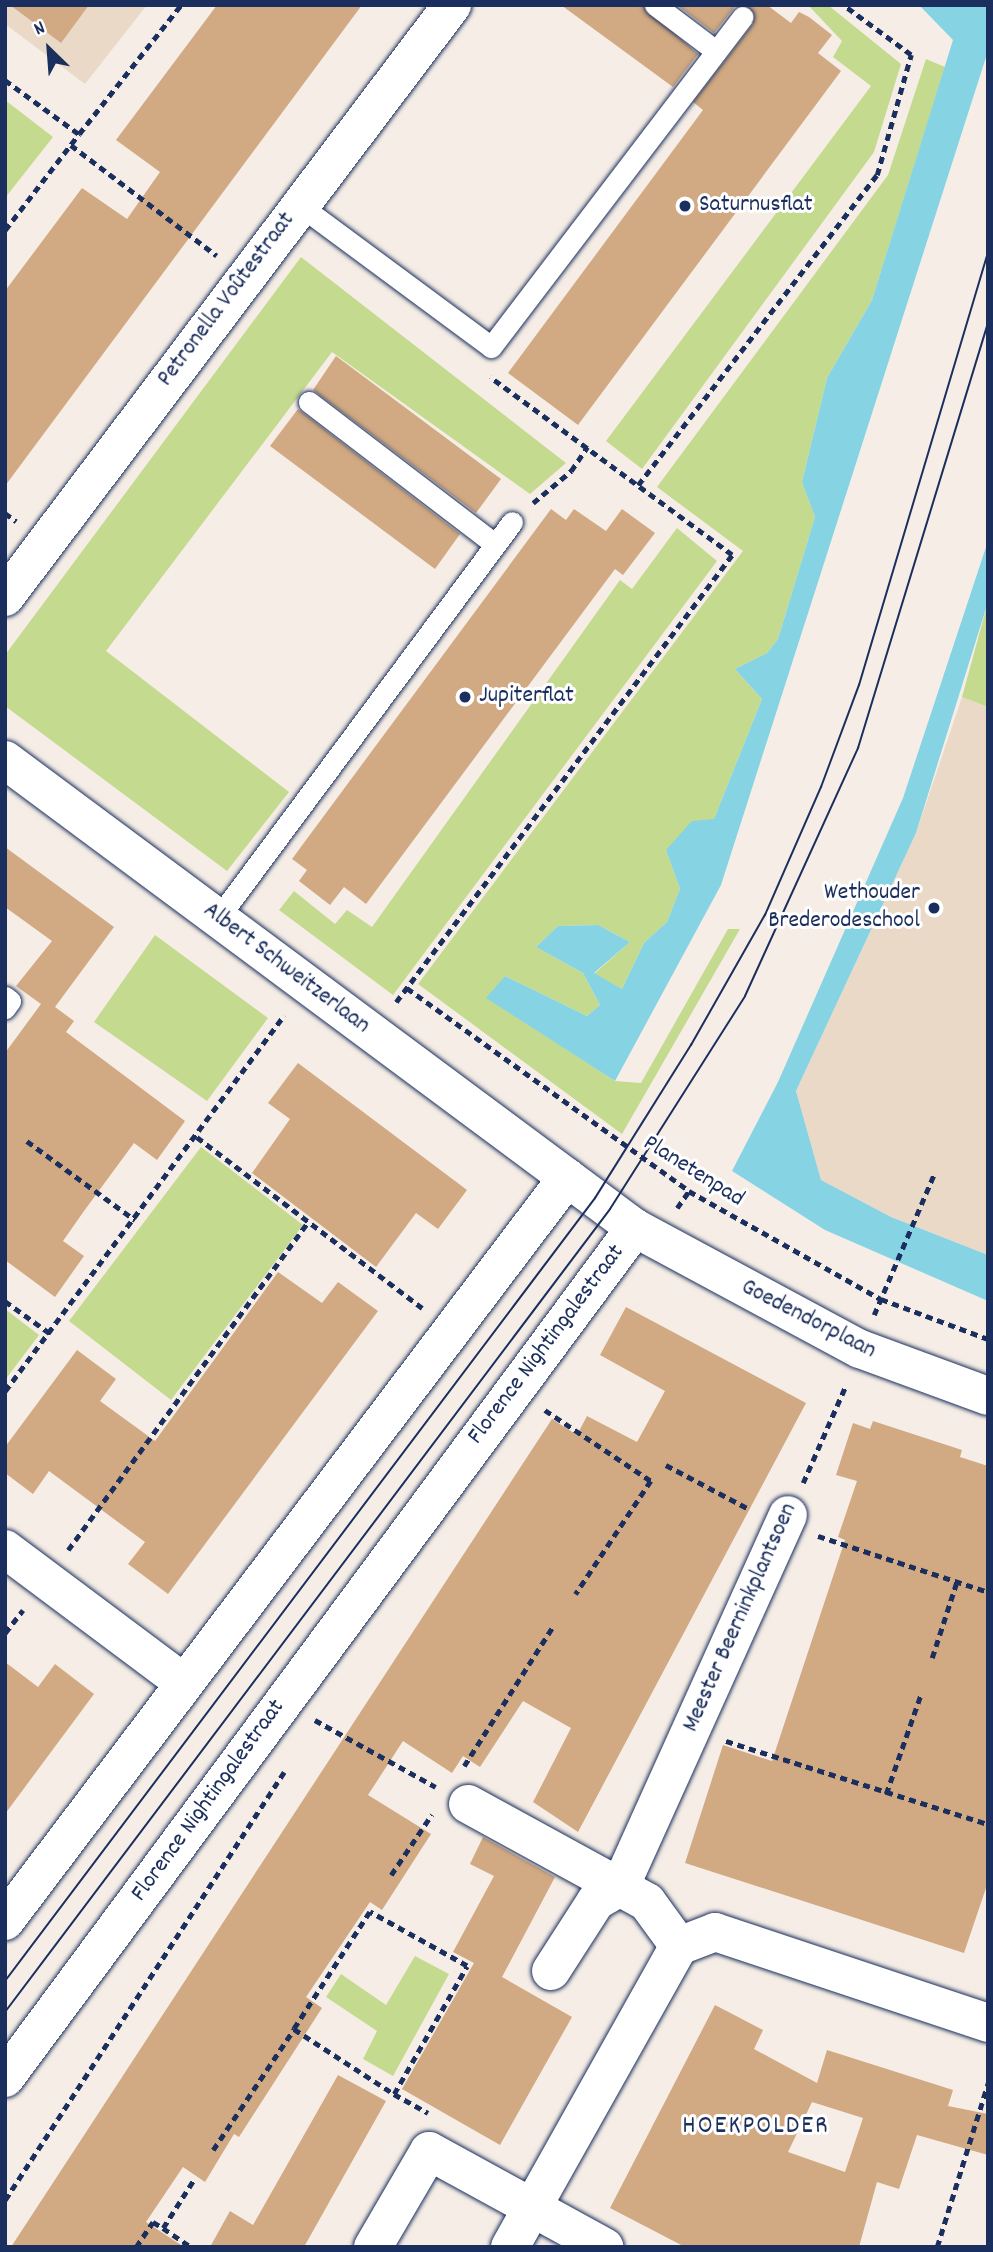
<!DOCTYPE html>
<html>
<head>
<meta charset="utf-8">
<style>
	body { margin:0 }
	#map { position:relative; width:993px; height:2252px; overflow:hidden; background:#f6eee6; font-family:Dekko,sans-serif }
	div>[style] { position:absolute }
	.built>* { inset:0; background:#ebd9c8 }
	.green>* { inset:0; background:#c3da8f }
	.water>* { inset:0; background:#86d3e4 }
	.building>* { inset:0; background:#d1a982 }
	.path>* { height:4.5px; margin-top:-2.25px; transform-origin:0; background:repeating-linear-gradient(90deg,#1b2f5e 0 7px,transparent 0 12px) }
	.roads { filter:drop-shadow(0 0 2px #1b2f5e) drop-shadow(0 0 2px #1b2f5e) }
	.lane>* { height:21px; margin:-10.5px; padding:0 10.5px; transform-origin:10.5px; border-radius:10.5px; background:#fff }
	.street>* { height:38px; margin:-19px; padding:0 19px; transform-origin:19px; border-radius:19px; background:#fff }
	.tram>* { height:2px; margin:-1px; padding:0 1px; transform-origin:1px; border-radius:1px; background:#1b2f5e }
	.dots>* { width:19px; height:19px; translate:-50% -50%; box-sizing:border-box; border:4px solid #fff; border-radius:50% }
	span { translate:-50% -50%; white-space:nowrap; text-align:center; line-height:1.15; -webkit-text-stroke:6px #fff; paint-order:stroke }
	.poi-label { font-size:24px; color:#1b2f5e }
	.left { translate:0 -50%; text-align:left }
	.right { translate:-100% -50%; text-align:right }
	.street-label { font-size:24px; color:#1b2f5e }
	.neighbourhood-label { font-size:26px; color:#1b2f5e; letter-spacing:2px }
	.frame { position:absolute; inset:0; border:7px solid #1b2f5e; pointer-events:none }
	.north { position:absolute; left:14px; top:14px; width:70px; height:70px; -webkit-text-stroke:5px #fff; paint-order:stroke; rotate:335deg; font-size:19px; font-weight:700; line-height:28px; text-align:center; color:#1b2f5e }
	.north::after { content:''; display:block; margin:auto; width:24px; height:32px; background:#1b2f5e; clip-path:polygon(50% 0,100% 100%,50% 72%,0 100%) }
</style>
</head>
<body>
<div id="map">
	<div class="built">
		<div style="clip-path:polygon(5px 5px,147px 5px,85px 84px,5px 24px)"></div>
		<div style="clip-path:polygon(962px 697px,988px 707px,988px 1255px,891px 1217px,821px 1180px,796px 1091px,916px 833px)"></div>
	</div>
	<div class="green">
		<div style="clip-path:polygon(808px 5px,828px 5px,901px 64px,874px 152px,642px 469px,606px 441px,871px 86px,833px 57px,842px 41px)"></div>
		<div style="clip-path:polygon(926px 59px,945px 67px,872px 300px,827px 378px,802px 482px,815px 517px,778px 639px,767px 653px,735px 669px,762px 699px,714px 819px,666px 850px,680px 889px,667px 922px,644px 943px,622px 989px,594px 974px,630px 942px,598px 925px,558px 926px,536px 947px,583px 973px,600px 1005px,587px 1016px,505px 976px,487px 998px,615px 1081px,641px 1083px,728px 929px,740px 929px,622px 1134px,418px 984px,743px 551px,657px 487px,888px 175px)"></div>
		<div style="clip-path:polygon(5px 100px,53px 137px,5px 198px)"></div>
		<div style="clip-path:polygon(301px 257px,566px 463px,530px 494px,332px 352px,106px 651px,289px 792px,227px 871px,5px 706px,5px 655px)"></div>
		<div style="clip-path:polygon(677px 528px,717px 561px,393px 995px,279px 910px,294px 891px,335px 924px,347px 910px,372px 927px,620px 580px,632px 589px)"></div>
		<div style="clip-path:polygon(988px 602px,988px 707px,962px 697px)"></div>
		<div style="clip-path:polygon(155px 935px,268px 1018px,207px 1101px,94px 1022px)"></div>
		<div style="clip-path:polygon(201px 1147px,303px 1225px,171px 1400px,69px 1321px)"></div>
		<div style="clip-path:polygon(5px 1309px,39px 1335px,5px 1380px)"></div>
		<div style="clip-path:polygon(415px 1956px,449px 1974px,393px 2076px,363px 2059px,377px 2031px,326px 1997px,341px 1974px,386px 2005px)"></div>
	</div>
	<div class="water">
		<div style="clip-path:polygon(919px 5px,988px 5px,988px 51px,721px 885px,615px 1081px,486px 998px,505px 976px,587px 1016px,600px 1005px,583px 973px,536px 947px,558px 926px,598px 925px,630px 942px,594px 973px,622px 989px,644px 943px,667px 922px,680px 889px,666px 850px,692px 821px,714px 819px,762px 699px,735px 669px,767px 653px,778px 639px,815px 517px,802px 482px,827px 378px,872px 300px,953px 40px)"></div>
		<div style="clip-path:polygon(988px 541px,988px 602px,916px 833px,796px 1091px,821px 1180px,891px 1217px,988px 1255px,988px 1301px,825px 1230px,732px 1171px,778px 1082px,903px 798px)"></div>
	</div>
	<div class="building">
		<div style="clip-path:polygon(10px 5px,89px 5px,61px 43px)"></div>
		<div style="clip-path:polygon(217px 5px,362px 5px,5px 486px,5px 291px,82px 188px,127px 219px,160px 172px,116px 140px)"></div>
		<div style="clip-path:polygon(561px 5px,642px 5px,698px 54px,673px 87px)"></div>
		<div style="clip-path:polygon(677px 5px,736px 5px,714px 33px)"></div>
		<div style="clip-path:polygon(747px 5px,767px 5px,791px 23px,799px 12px,809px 17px,832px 35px,818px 53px,841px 71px,578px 425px,508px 373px,703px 110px,693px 102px,753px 24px)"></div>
		<div style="clip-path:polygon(336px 356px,501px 479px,476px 513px,313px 390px)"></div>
		<div style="clip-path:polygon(298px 409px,460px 534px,435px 569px,270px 446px)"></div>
		<div style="clip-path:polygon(551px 509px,566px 520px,574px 509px,606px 531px,622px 509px,655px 533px,623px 575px,615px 569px,366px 904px,344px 887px,330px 905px,299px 881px,307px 870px,292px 859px)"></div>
		<div style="clip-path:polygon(5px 847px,114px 927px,55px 1007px,74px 1021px,66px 1032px,185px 1121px,157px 1160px,134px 1143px,84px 1211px,63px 1241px,84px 1256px,55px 1297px,5px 1260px,5px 1053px,41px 1004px,16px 986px,52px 941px,5px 907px)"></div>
		<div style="clip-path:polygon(298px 1063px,467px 1190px,438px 1229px,416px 1213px,376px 1267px,252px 1173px,290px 1119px,268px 1103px)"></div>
		<div style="clip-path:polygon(278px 1272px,322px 1303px,338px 1282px,378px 1311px,168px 1594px,128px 1564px,145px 1542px,49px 1471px,33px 1494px,5px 1473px,5px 1447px,77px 1350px,116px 1379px,100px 1401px,155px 1441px)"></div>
		<div style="clip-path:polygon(626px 1307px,806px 1403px,578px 1832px,533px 1802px,571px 1728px,523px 1701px,480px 1767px,463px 1756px,452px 1773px,403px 1741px,368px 1795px,431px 1834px,382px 1910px,370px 1902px,306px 1997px,322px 2008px,239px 2137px,234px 2134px,205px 2182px,183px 2167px,146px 2222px,184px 2247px,11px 2247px,552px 1419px,577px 1435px,587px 1416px,637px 1442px,665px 1391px,600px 1355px)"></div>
		<div style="clip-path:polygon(873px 1421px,962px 1450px,960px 1457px,988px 1466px,988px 1882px,964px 1953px,685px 1863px,723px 1745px,772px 1761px,845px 1540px,838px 1537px,857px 1481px,836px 1475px,853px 1423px,870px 1429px)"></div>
		<div style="clip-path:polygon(5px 1662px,38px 1687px,55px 1664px,94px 1694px,5px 1814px)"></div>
		<div style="clip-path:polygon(483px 1837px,555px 1877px,502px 1977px,572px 2017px,500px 2145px,402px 2089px,474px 1963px,453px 1952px,494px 1876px,470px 1864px)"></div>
		<div style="clip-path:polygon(evenodd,715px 2005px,763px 2030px,754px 2049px,817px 2083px,827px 2050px,953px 2090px,948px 2106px,988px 2114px,988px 2155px,917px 2135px,899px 2189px,877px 2182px,859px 2247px,685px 2247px,610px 2208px,715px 2005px,812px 2102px,863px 2118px,845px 2172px,788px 2152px,812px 2102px)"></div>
		<div style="clip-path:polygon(338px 2075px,386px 2101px,304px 2247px,210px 2247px,230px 2211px,253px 2225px)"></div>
	</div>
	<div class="path">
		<div style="left:5px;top:80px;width:92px;rotate:36.1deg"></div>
		<div style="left:79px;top:134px;width:164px;rotate:-51.7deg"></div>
		<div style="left:71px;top:145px;width:183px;rotate:37.2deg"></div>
		<div style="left:5px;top:230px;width:121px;rotate:-52.4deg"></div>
		<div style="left:638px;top:485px;width:391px;rotate:-52.4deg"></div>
		<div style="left:877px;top:175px;width:125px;rotate:-74.2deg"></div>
		<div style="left:911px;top:55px;width:84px;rotate:-143.7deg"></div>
		<div style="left:533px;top:503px;width:50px;rotate:-40.1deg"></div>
		<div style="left:571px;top:471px;width:29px;rotate:-56deg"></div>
		<div style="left:5px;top:513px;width:14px;rotate:36deg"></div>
		<div style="left:407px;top:988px;width:347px;rotate:35.7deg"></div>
		<div style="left:689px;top:1191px;width:220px;rotate:29.4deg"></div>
		<div style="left:881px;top:1299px;width:114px;rotate:20.5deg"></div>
		<div style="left:396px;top:1002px;width:559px;rotate:-53.07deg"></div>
		<div style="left:732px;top:555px;width:300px;rotate:-143.7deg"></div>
		<div style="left:197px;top:1137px;width:283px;rotate:37.2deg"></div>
		<div style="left:27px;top:1141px;width:134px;rotate:36.2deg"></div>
		<div style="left:677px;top:1208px;width:21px;rotate:-55deg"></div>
		<div style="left:5px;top:1301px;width:57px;rotate:35.7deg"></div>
		<div style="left:874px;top:1315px;width:153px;rotate:-66.9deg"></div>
		<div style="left:5px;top:1391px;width:468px;rotate:-53.4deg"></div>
		<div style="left:545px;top:1410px;width:128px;rotate:33.8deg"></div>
		<div style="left:651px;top:1481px;width:136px;rotate:123.6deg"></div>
		<div style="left:666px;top:1465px;width:94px;rotate:27.9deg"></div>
		<div style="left:803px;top:1483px;width:107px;rotate:-66.3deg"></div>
		<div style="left:818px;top:1536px;width:179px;rotate:18.2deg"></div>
		<div style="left:68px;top:1550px;width:405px;rotate:-53.8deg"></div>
		<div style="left:5px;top:1633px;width:29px;rotate:-52deg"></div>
		<div style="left:932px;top:1658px;width:78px;rotate:-72deg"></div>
		<div style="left:315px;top:1720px;width:138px;rotate:29deg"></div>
		<div style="left:726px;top:1741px;width:275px;rotate:17.6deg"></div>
		<div style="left:464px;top:1766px;width:164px;rotate:-57.5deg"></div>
		<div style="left:886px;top:1794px;width:106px;rotate:-70.7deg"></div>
		<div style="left:391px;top:1875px;width:73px;rotate:-56.1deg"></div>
		<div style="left:394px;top:2094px;width:147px;rotate:-60.3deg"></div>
		<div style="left:467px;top:1966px;width:111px;rotate:-150.9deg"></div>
		<div style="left:370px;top:1912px;width:140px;rotate:123deg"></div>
		<div style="left:294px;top:2029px;width:119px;rotate:33deg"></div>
		<div style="left:394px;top:2094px;width:39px;rotate:29deg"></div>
		<div style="left:213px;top:2150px;width:146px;rotate:-56.2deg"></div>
		<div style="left:5px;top:2200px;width:511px;rotate:-56.9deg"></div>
		<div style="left:163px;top:2228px;width:34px;rotate:34deg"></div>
		<div style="left:136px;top:2247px;width:30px;rotate:-56deg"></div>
		<div style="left:153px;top:2222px;width:12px;rotate:31deg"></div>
		<div style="left:163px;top:2228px;width:56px;rotate:-57.4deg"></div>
		<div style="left:937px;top:2247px;width:172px;rotate:-72.7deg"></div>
	</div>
	<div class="roads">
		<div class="lane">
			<div style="left:655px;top:5px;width:76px;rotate:37deg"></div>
			<div style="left:298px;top:204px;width:240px;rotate:36.5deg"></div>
			<div style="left:491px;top:347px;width:415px;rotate:-52.7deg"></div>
			<div style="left:309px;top:402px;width:234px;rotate:37.4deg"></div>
			<div style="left:218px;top:918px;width:493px;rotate:-53.4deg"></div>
			<div style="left:5px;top:997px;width:6px;rotate:39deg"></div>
			<div style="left:10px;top:1001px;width:9px;rotate:126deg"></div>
		</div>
		<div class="street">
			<div style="left:5px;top:597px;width:742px;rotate:-52.94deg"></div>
			<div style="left:5px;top:760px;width:785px;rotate:36.61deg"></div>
			<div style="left:635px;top:1228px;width:255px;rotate:28.3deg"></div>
			<div style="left:860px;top:1349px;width:136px;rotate:20.2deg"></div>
			<div style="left:5px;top:1549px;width:222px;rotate:36.8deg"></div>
			<div style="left:468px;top:1804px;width:204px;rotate:28.7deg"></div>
			<div style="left:647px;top:1902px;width:54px;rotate:54deg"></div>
			<div style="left:5px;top:1921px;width:932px;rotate:-52.9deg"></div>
			<div style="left:551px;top:1971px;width:83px;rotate:-57.3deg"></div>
			<div style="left:596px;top:1901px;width:28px;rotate:-30deg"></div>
			<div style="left:620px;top:1887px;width:408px;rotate:-65.7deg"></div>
			<div style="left:5px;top:2078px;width:1058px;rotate:-53.46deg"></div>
			<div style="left:373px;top:2247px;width:111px;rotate:-59.7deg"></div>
			<div style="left:429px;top:2151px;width:200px;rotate:28.7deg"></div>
			<div style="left:510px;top:2247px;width:345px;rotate:-60.7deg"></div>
			<div style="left:679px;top:1946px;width:39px;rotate:-21deg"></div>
			<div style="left:715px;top:1932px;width:288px;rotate:18.4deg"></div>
		</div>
	</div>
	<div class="tram">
		<div style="left:5px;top:1981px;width:980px;rotate:-53deg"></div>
		<div style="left:595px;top:1198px;width:181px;rotate:-57.9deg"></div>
		<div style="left:691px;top:1045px;width:150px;rotate:-60.4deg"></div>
		<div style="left:765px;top:915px;width:140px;rotate:-66.4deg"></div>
		<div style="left:821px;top:787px;width:109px;rotate:-69.6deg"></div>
		<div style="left:859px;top:685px;width:451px;rotate:-73.4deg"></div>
		<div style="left:5px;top:2012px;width:1005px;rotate:-53deg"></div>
		<div style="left:610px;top:1209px;width:252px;rotate:-57.6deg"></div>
		<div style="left:745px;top:996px;width:273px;rotate:-65.5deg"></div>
		<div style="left:858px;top:748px;width:443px;rotate:-73deg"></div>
	</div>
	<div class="dots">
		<div style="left:685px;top:206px;background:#1b2f5e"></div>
		<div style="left:465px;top:697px;background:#1b2f5e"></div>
		<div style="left:934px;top:908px;background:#1b2f5e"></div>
	</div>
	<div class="poi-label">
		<span class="left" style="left:699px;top:206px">Saturnusflat</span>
		<span class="left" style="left:479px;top:697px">Jupiterflat</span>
		<span class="right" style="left:920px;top:908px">Wethouder<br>Brederodeschool</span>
	</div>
	<div class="street-label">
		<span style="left:227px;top:300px;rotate:-53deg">Petronella Voûtestraat</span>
		<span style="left:286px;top:969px;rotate:37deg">Albert Schweitzerlaan</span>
		<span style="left:693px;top:1172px;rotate:32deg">Planetenpad</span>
		<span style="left:808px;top:1320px;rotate:27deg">Goedendorplaan</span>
		<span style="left:547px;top:1345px;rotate:-53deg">Florence Nightingalestraat</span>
		<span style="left:741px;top:1618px;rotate:-66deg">Meester Beerninkplantsoen</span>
		<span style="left:209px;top:1801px;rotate:-54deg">Florence Nightingalestraat</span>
	</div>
	<div class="neighbourhood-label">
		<span style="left:756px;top:2127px">HOEKPOLDER</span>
	</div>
	<div class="frame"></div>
	<div class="north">N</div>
</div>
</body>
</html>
